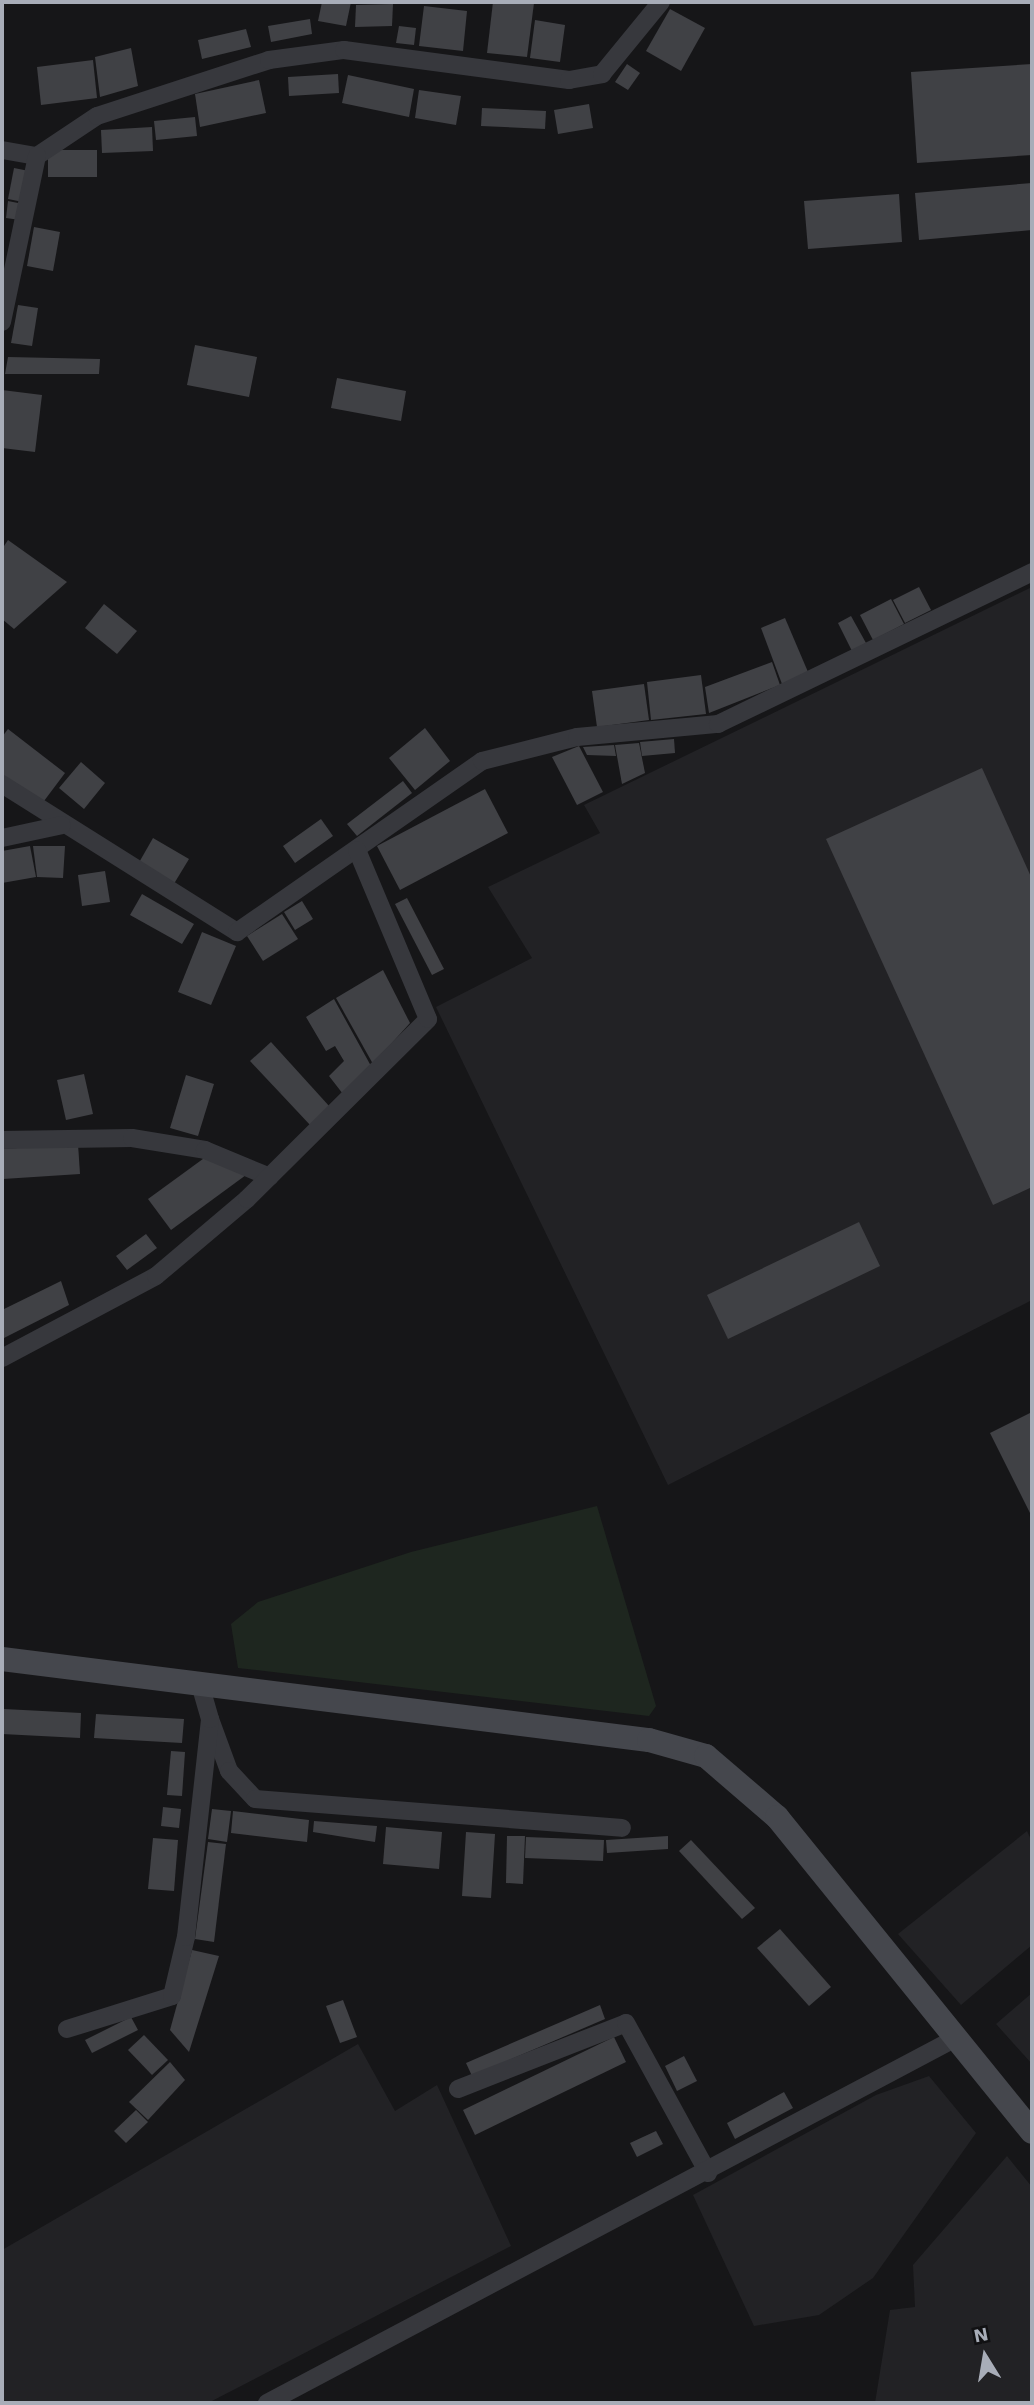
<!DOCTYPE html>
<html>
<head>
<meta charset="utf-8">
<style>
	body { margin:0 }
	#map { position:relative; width:1034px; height:2405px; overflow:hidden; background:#161618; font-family:"Work Sans",sans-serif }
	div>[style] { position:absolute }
	.built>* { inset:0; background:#222225 }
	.green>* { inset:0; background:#1e261f }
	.building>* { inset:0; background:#404145 }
	.street>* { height:18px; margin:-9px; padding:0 9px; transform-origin:9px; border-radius:9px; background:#37383d }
	.secondary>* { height:24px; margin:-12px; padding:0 12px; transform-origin:12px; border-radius:12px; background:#45474d }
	span { translate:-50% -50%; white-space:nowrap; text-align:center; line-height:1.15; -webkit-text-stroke:5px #111113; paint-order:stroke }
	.frame { position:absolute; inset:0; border:4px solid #a8adb8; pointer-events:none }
	.north { position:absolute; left:950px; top:2321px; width:70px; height:70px; -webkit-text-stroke:5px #111113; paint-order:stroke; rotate:349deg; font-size:19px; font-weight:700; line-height:28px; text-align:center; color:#a8adb8 }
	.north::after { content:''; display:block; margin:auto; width:24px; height:32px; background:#a8adb8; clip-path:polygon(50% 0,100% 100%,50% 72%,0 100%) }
</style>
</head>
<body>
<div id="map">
	<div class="built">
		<div style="clip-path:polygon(1032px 587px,1032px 1300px,668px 1485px,436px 1007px,532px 958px,488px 887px,600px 833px,584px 805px)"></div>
		<div style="clip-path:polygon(1027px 1831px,1032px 1842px,1032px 1945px,961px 2005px,898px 1934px)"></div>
		<div style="clip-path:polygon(1032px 1993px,1032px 2064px,996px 2024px)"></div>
		<div style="clip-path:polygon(358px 2044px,395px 2111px,437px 2085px,511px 2246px,208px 2403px,2px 2403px,2px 2250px)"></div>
		<div style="clip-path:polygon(929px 2076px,976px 2133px,873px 2278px,819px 2315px,754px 2326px,693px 2195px,876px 2095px)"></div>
		<div style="clip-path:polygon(1007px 2156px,1032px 2187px,1032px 2403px,875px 2403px,890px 2310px,915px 2307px,913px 2265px)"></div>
	</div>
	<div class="green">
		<div style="clip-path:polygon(597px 1506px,656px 1706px,649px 1716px,238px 1668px,231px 1624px,258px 1602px,411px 1552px)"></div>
	</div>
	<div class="building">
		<div style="clip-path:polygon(322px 2px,351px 2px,346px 26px,318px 21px)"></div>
		<div style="clip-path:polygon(493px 2px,534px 3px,527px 57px,487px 53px)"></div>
		<div style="clip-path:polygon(393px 4px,392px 26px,355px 27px,356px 5px)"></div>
		<div style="clip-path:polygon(424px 6px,467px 11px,463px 51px,419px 46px)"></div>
		<div style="clip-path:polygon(670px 9px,705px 28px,681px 71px,646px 51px)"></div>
		<div style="clip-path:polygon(310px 19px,312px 34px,271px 42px,268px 26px)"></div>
		<div style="clip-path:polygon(535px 20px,565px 25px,560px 62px,530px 58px)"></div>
		<div style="clip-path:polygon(399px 26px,416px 28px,414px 45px,396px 43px)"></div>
		<div style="clip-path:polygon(246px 29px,251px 47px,202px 59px,198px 40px)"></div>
		<div style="clip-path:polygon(131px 48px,138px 86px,100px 97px,95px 57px)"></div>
		<div style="clip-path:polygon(93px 60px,97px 98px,41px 105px,37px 67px)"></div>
		<div style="clip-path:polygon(627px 64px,640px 73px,628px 90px,615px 82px)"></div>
		<div style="clip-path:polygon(1032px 64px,1032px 155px,917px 163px,911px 72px)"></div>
		<div style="clip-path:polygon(338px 74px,339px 93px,289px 96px,288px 77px)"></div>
		<div style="clip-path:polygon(348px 75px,414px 89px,409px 117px,342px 103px)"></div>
		<div style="clip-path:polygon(259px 80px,266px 113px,200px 127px,195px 94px)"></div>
		<div style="clip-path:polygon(419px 90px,461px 96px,456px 125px,415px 118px)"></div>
		<div style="clip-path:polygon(589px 104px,593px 128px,558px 134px,554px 110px)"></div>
		<div style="clip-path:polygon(482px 108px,546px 111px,545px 129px,481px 126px)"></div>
		<div style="clip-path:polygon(195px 117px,197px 136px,156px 140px,154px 121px)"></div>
		<div style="clip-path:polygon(152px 127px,153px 151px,102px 153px,101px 130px)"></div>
		<div style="clip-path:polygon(48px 150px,97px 150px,97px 177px,48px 177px)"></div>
		<div style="clip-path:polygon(14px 168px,29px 171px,23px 202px,8px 199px)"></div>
		<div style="clip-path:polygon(1032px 183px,1032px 230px,919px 240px,915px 193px)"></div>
		<div style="clip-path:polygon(899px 194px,902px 242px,808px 249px,804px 201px)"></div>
		<div style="clip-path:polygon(8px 201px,23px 204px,20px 220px,6px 218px)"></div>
		<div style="clip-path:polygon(34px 227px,60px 232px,53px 271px,27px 266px)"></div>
		<div style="clip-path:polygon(18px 305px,38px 308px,32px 346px,11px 343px)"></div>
		<div style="clip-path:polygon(195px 345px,257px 357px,249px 397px,187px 385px)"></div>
		<div style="clip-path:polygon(8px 357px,100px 359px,99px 374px,5px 374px)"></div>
		<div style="clip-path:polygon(337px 378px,406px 391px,401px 421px,331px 408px)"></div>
		<div style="clip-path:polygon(2px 390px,42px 395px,35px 452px,2px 448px)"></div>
		<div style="clip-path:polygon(8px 540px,67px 582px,14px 629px,2px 619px,2px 549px)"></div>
		<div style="clip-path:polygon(919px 587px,931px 610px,905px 623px,893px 600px)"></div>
		<div style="clip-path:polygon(891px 599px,904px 624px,873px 640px,860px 615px)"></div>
		<div style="clip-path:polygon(104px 604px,137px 631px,117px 654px,85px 628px)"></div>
		<div style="clip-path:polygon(851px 616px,866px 643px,852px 651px,838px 623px)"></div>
		<div style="clip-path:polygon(785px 618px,808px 672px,782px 684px,761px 628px)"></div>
		<div style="clip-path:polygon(772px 662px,780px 685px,709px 713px,705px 687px)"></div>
		<div style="clip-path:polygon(701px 675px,706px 714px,651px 720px,647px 682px)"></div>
		<div style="clip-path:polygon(644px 684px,649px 720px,597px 727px,592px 691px)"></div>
		<div style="clip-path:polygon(425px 728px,450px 761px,415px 790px,389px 758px)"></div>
		<div style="clip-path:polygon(8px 729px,65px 773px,41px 805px,2px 775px,2px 737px)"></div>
		<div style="clip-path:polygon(674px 739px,675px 753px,642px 756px,640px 742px)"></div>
		<div style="clip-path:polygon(639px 743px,645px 773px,622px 784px,615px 745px)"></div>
		<div style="clip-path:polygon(614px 745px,616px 756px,587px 755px,583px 747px)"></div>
		<div style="clip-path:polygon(579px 746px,603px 792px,577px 805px,552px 757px)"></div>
		<div style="clip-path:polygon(81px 762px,105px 783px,84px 809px,59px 788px)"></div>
		<div style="clip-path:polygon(982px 768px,1032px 879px,1032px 1187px,993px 1205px,826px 839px)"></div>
		<div style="clip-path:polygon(403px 781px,412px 793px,357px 836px,347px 824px)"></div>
		<div style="clip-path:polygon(485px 789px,508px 833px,400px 890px,377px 846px)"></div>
		<div style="clip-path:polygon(321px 819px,333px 836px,295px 863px,283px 846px)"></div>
		<div style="clip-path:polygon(153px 838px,189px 859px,172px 887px,137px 866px)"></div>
		<div style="clip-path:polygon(30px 846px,36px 877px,2px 883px,2px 851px)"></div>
		<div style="clip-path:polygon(33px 846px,65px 846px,63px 878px,37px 877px)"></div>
		<div style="clip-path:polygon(105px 871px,110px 902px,82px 906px,78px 875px)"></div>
		<div style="clip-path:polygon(142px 894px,194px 924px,182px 944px,130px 915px)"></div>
		<div style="clip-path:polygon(407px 898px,444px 969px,432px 975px,395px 904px)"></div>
		<div style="clip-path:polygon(302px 901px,313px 919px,295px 930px,284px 912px)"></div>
		<div style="clip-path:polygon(282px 914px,298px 939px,263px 961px,247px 936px)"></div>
		<div style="clip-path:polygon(202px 932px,236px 946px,211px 1005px,178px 992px)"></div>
		<div style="clip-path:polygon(383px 970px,410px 1023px,373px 1064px,336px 998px)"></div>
		<div style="clip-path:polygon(334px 999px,371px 1066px,343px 1094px,329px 1076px,344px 1061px,335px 1046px,326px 1051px,306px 1017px)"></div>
		<div style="clip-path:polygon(271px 1042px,330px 1107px,311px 1126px,250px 1061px)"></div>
		<div style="clip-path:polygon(84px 1074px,93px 1114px,66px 1120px,57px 1080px)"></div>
		<div style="clip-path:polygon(186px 1075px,214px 1084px,198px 1136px,170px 1128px)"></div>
		<div style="clip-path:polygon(78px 1144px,80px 1174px,3px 1179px,2px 1149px)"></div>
		<div style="clip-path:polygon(207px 1156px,246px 1175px,171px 1230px,148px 1199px)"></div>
		<div style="clip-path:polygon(859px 1222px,880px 1266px,728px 1339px,707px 1295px)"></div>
		<div style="clip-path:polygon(146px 1234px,157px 1248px,127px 1270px,116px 1256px)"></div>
		<div style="clip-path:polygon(61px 1281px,69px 1305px,2px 1339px,2px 1310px)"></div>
		<div style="clip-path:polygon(1032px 1412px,1032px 1517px,990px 1433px)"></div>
		<div style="clip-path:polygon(4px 1709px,81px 1713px,80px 1738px,2px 1734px)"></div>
		<div style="clip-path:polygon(96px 1714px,184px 1719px,182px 1743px,94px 1738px)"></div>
		<div style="clip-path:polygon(171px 1751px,185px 1752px,182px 1796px,167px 1795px)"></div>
		<div style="clip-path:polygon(163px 1807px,181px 1809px,179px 1828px,161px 1826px)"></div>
		<div style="clip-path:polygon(212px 1809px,231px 1811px,227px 1842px,208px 1839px)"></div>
		<div style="clip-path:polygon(233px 1811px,309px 1820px,307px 1842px,231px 1833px)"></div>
		<div style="clip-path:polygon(314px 1821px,377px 1826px,375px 1842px,313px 1832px)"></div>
		<div style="clip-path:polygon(386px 1827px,442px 1832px,439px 1869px,383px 1864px)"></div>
		<div style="clip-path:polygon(466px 1832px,495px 1834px,491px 1898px,462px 1896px)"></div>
		<div style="clip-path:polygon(507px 1836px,525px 1836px,523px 1884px,506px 1883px)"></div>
		<div style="clip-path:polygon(668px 1836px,668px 1849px,607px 1853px,606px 1840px)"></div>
		<div style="clip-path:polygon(526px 1837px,604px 1840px,603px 1861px,525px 1858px)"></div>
		<div style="clip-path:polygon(153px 1838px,178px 1840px,174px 1891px,148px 1889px)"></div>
		<div style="clip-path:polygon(691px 1840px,755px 1908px,742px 1919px,679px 1851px)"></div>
		<div style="clip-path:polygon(208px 1842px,226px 1844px,214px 1942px,195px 1939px)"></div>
		<div style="clip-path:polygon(780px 1929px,831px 1987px,809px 2006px,757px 1948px)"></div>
		<div style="clip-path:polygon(192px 1950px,219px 1956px,189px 2052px,170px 2030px)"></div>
		<div style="clip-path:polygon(343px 2000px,357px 2037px,340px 2043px,326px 2006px)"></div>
		<div style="clip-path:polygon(600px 2005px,605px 2019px,472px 2076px,466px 2063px)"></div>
		<div style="clip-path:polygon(131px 2017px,138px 2030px,92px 2053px,85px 2040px)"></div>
		<div style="clip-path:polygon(144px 2035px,168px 2060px,152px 2075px,128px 2050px)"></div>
		<div style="clip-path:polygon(614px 2037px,626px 2062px,475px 2135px,463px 2110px)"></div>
		<div style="clip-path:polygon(684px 2056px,697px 2081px,677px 2091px,665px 2066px)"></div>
		<div style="clip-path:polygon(170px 2062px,185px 2080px,148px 2120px,129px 2102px)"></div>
		<div style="clip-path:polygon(784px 2092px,793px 2108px,735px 2139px,727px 2123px)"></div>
		<div style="clip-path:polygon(136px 2110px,148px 2122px,126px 2143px,114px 2131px)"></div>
		<div style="clip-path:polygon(656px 2131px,663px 2144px,637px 2157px,630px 2143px)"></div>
	</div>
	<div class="street">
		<div style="left:2px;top:150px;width:36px;rotate:10deg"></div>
		<div style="left:37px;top:156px;width:72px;rotate:-33.7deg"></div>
		<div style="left:97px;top:116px;width:181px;rotate:-18deg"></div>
		<div style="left:269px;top:60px;width:76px;rotate:-7.6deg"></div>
		<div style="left:344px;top:50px;width:227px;rotate:7.6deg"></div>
		<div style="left:569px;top:80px;width:34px;rotate:-10deg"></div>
		<div style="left:602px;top:74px;width:93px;rotate:-50.7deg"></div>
		<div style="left:2px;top:322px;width:170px;rotate:-78.1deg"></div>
		<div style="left:2px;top:784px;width:278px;rotate:32.2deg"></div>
		<div style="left:237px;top:932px;width:299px;rotate:-34.9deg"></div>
		<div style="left:482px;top:761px;width:98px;rotate:-14.2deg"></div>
		<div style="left:577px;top:737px;width:142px;rotate:-5.3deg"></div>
		<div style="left:718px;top:724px;width:349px;rotate:-25.8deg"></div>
		<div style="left:2px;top:838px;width:61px;rotate:-12.2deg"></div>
		<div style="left:2px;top:1140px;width:130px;rotate:-0.9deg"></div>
		<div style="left:132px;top:1138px;width:74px;rotate:9.3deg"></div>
		<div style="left:205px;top:1150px;width:70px;rotate:22.6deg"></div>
		<div style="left:2px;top:1358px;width:174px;rotate:-28deg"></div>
		<div style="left:156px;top:1276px;width:119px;rotate:-40.2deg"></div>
		<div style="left:247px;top:1199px;width:255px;rotate:-44.8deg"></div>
		<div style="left:428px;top:1019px;width:183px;rotate:-112.8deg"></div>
		<div style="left:210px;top:1719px;width:55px;rotate:69.9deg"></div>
		<div style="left:229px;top:1771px;width:38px;rotate:47deg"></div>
		<div style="left:255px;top:1799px;width:368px;rotate:4.5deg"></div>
		<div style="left:67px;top:2029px;width:110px;rotate:-17.4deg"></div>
		<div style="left:172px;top:1996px;width:61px;rotate:-76.7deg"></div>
		<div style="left:186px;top:1937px;width:219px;rotate:-83.7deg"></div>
		<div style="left:210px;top:1719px;width:36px;rotate:-106deg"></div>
		<div style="left:458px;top:2089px;width:180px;rotate:-21.4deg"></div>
		<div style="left:626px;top:2023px;width:171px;rotate:61.3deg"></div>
		<div style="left:267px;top:2403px;width:780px;rotate:-27.91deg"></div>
	</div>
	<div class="secondary">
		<div style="left:2px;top:1659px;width:652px;rotate:7.14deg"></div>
		<div style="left:649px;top:1740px;width:59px;rotate:15.7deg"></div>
		<div style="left:706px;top:1756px;width:94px;rotate:40.7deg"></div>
		<div style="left:777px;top:1817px;width:405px;rotate:51deg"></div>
	</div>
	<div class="frame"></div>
	<div class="north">N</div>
</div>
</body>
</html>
